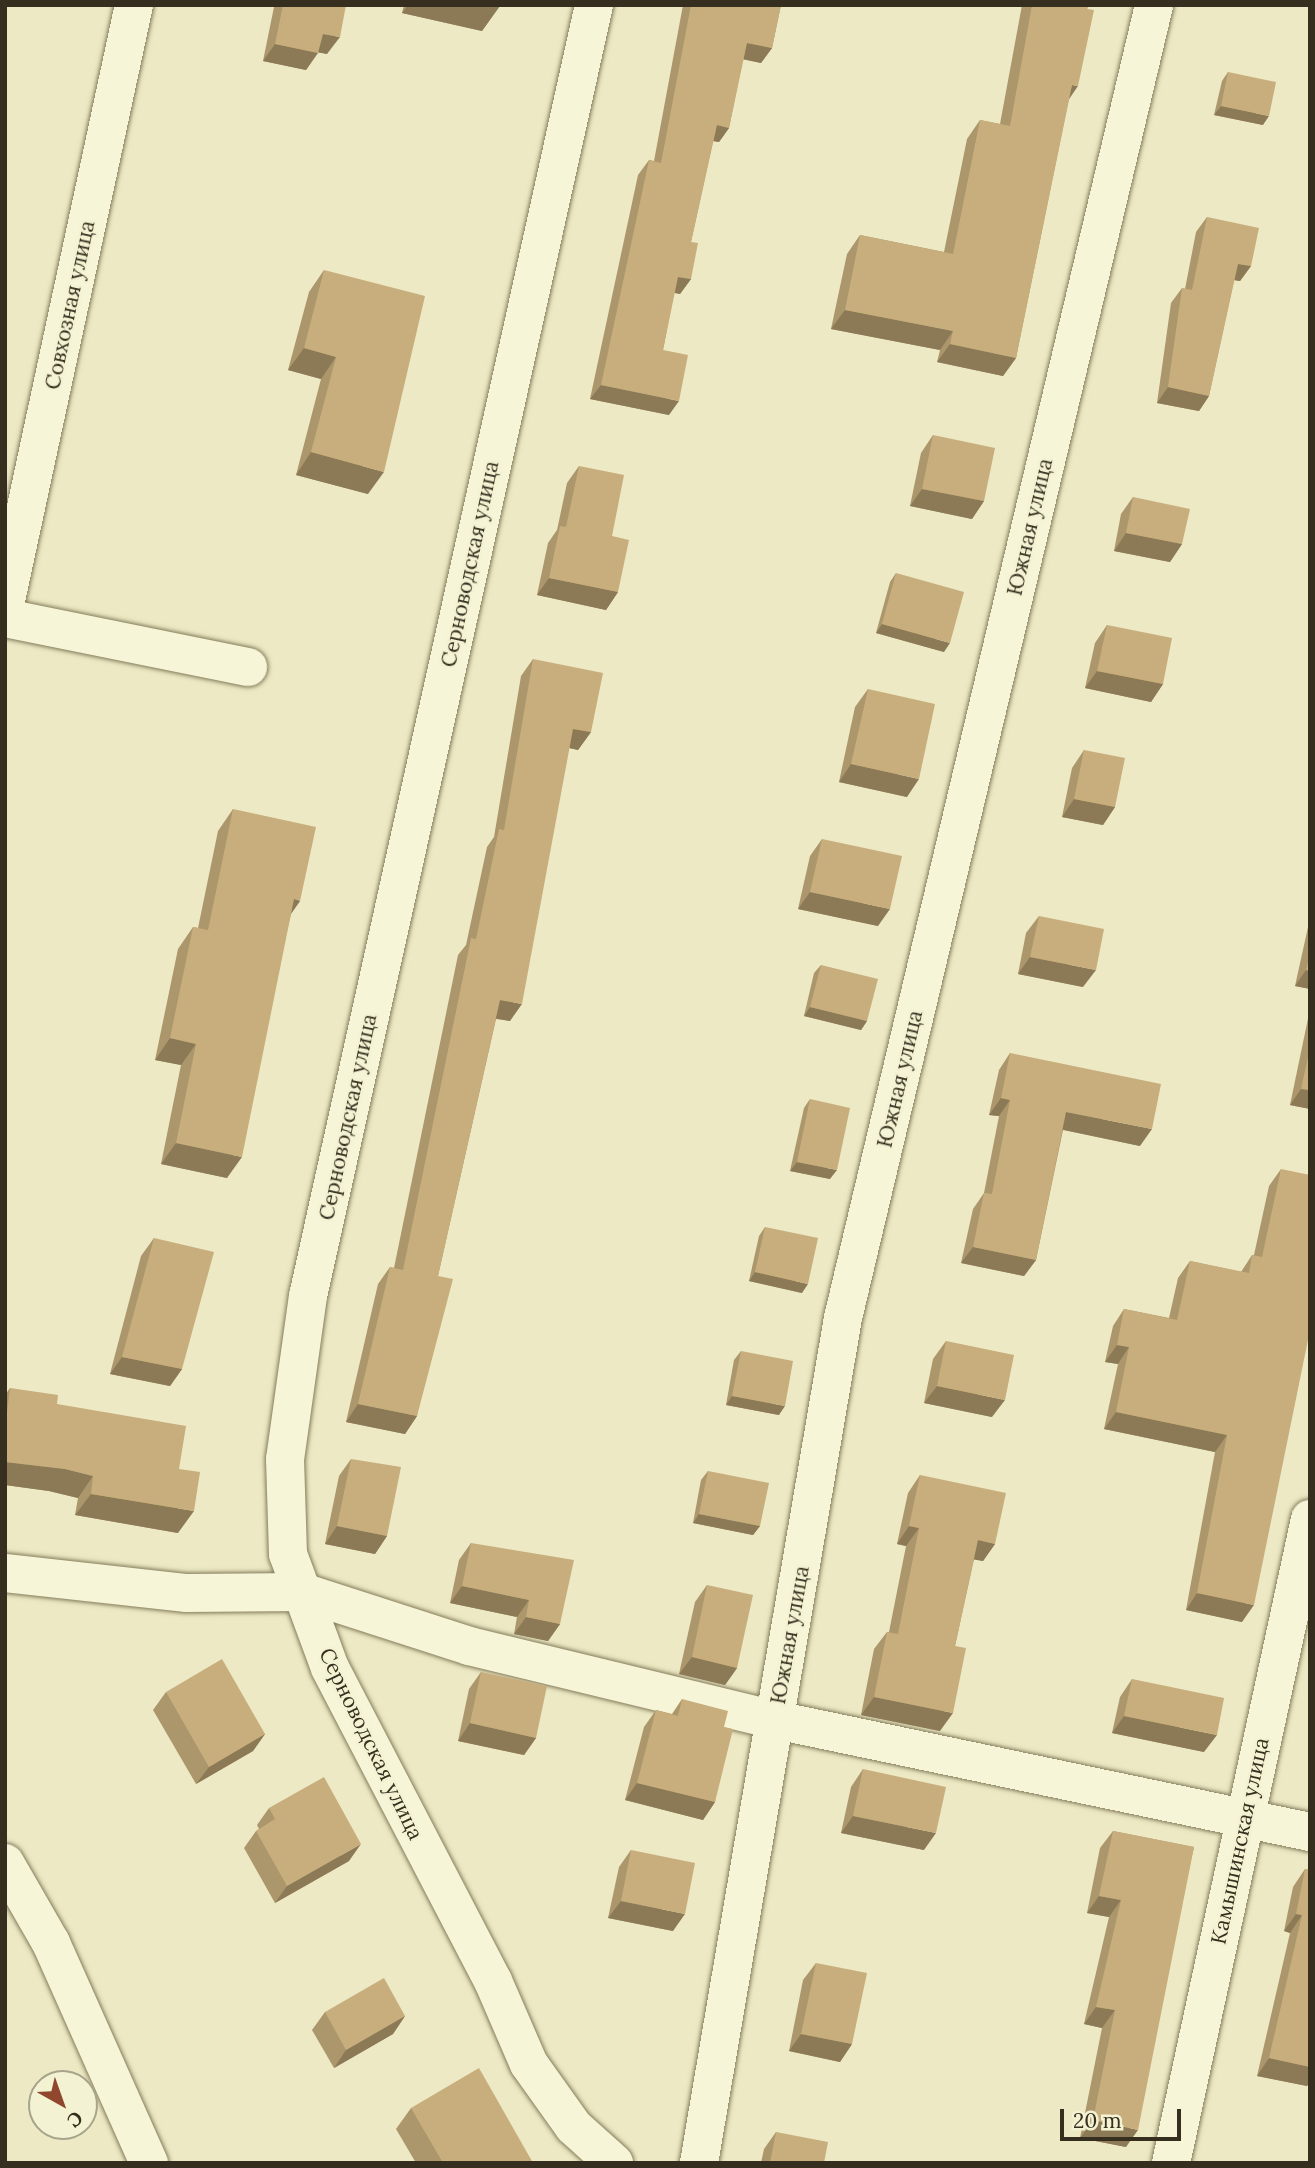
<!DOCTYPE html>
<html>
<head>
<meta charset="utf-8">
<style>
	body { margin:0 }
	#map { position:relative; width:1315px; height:2168px; overflow:hidden; background:#ece9c4; font-family:Lora,serif }
	div>[style] { position:absolute }
	.roads { filter:drop-shadow(0 0 2px #857c5b) drop-shadow(0 0 2px #857c5b) }
	.minor>* { height:38px; margin:-19px; padding:0 19px; transform-origin:19px; border-radius:19px; background:#f7f5d7 }
	.wall>* { inset:0; background:#ac966b }
	.shaded-wall>* { inset:0; background:#8c7a57 }
	.building>* { inset:0; background:#c8ae7c }
	span { translate:-50% -50%; white-space:nowrap; text-align:center; line-height:1.15; -webkit-text-stroke:5px #f3f2d3; paint-order:stroke }
	.street-label { font-size:21px; color:#362f1f }
	.frame { position:absolute; inset:0; border:7px solid #362f1f; pointer-events:none }
	.north { position:absolute; left:28px; top:2070px; width:70px; height:70px; box-sizing:border-box; background:#f3f2d3; border:2px solid #a7a48b; border-radius:50%; rotate:140deg; font-size:19px; font-weight:700; line-height:28px; text-align:center; color:#362f1f }
	.north::after { content:''; display:block; margin:auto; width:24px; height:32px; background:#91462e; clip-path:polygon(50% 0,100% 100%,50% 72%,0 100%) }
	.scale { position:absolute; left:1060px; top:2109px; width:121px; height:32px; box-sizing:border-box; border:4px solid #362f1f; border-top:0; padding-left:9px; font-size:21px; line-height:24px; white-space:nowrap; color:#362f1f; -webkit-text-stroke:5px #f3f2d3; paint-order:stroke }
</style>
</head>
<body>
<div id="map">
	<div class="roads">
		<div class="minor">
			<div style="left:594px;top:5px;width:1322px;rotate:102.49deg"></div>
			<div style="left:308px;top:1296px;width:165px;rotate:98deg"></div>
			<div style="left:285px;top:1459px;width:95px;rotate:88.2deg"></div>
			<div style="left:288px;top:1554px;width:121px;rotate:69.8deg"></div>
			<div style="left:330px;top:1668px;width:353px;rotate:62.5deg"></div>
			<div style="left:493px;top:1981px;width:90px;rotate:66.6deg"></div>
			<div style="left:529px;top:2064px;width:77px;rotate:54.5deg"></div>
			<div style="left:574px;top:2127px;width:54px;rotate:42deg"></div>
			<div style="left:5px;top:605px;width:614px;rotate:-77.87deg"></div>
			<div style="left:5px;top:618px;width:248px;rotate:11.4deg"></div>
			<div style="left:5px;top:1573px;width:183px;rotate:6.3deg"></div>
			<div style="left:187px;top:1593px;width:115px;rotate:-0.5deg"></div>
			<div style="left:302px;top:1592px;width:176px;rotate:17.9deg"></div>
			<div style="left:469px;top:1646px;width:316px;rotate:13.6deg"></div>
			<div style="left:776px;top:1720px;width:546px;rotate:11.85deg"></div>
			<div style="left:5px;top:1863px;width:92px;rotate:60.1deg"></div>
			<div style="left:51px;top:1943px;width:241px;rotate:66deg"></div>
			<div style="left:699px;top:2163px;width:857px;rotate:-80.33deg"></div>
			<div style="left:843px;top:1318px;width:1349px;rotate:-76.67deg"></div>
			<div style="left:1171px;top:2163px;width:659px;rotate:-77.82deg"></div>
		</div>
	</div>
	<div class="wall">
		<div style="clip-path:polygon(275px 5px,346px 5px,327px 54px,318px 52px,306px 70px,263px 61px,274px 7px)"></div>
		<div style="clip-path:polygon(404px 5px,500px 5px,482px 31px,402px 13px)"></div>
		<div style="clip-path:polygon(683px 5px,781px 5px,772px 48px,761px 63px,743px 59px,729px 128px,719px 142px,713px 141px,691px 242px,691px 279px,680px 294px,674px 293px,663px 350px,669px 415px,590px 399px,638px 175px,649px 160px,654px 161px)"></div>
		<div style="clip-path:polygon(1022px 5px,1088px 5px,1016px 358px,1003px 376px,937px 362px,940px 350px,831px 329px,847px 254px,860px 235px,944px 252px,967px 139px,980px 120px,1000px 124px)"></div>
		<div style="clip-path:polygon(1228px 72px,1263px 125px,1214px 115px,1222px 81px)"></div>
		<div style="clip-path:polygon(1207px 217px,1251px 266px,1240px 281px,1234px 280px,1209px 396px,1199px 411px,1157px 403px,1171px 303px,1182px 288px,1185px 289px,1196px 232px)"></div>
		<div style="clip-path:polygon(324px 270px,368px 494px,296px 475px,321px 379px,288px 370px,309px 292px)"></div>
		<div style="clip-path:polygon(933px 435px,984px 501px,972px 519px,910px 506px,921px 453px)"></div>
		<div style="clip-path:polygon(579px 466px,612px 536px,618px 592px,606px 610px,537px 595px,548px 543px,557px 530px,567px 483px)"></div>
		<div style="clip-path:polygon(1133px 497px,1182px 544px,1170px 562px,1114px 551px,1121px 514px)"></div>
		<div style="clip-path:polygon(896px 573px,944px 652px,876px 633px,890px 582px)"></div>
		<div style="clip-path:polygon(1107px 625px,1163px 684px,1151px 702px,1085px 688px,1095px 643px)"></div>
		<div style="clip-path:polygon(533px 659px,591px 732px,578px 750px,569px 748px,510px 1021px,496px 1019px,438px 1276px,417px 1416px,405px 1434px,346px 1422px,378px 1284px,390px 1267px,394px 1268px,458px 955px,466px 945px,487px 847px,494px 837px,521px 676px)"></div>
		<div style="clip-path:polygon(868px 689px,907px 797px,839px 782px,855px 707px)"></div>
		<div style="clip-path:polygon(1084px 750px,1115px 807px,1103px 825px,1062px 817px,1072px 768px)"></div>
		<div style="clip-path:polygon(233px 809px,300px 901px,291px 914px,227px 1178px,161px 1164px,181px 1065px,155px 1060px,178px 949px,193px 927px,198px 928px,218px 831px)"></div>
		<div style="clip-path:polygon(822px 839px,878px 926px,798px 909px,810px 856px)"></div>
		<div style="clip-path:polygon(1039px 916px,1083px 987px,1018px 974px,1026px 933px)"></div>
		<div style="clip-path:polygon(1310px 918px,1310px 989px,1295px 986px)"></div>
		<div style="clip-path:polygon(821px 965px,867px 1021px,861px 1030px,804px 1016px,814px 973px)"></div>
		<div style="clip-path:polygon(1310px 1009px,1310px 1109px,1290px 1105px)"></div>
		<div style="clip-path:polygon(1010px 1053px,1140px 1146px,1063px 1130px,1036px 1260px,1024px 1276px,961px 1263px,973px 1209px,984px 1193px,999px 1116px,989px 1115px,999px 1070px)"></div>
		<div style="clip-path:polygon(810px 1099px,830px 1179px,790px 1171px,804px 1108px)"></div>
		<div style="clip-path:polygon(1281px 1169px,1242px 1622px,1186px 1610px,1215px 1452px,1104px 1429px,1118px 1364px,1105px 1362px,1113px 1326px,1124px 1309px,1169px 1318px,1178px 1278px,1190px 1261px,1241px 1272px,1252px 1255px,1254px 1255px,1269px 1186px)"></div>
		<div style="clip-path:polygon(765px 1227px,802px 1293px,749px 1281px,759px 1236px)"></div>
		<div style="clip-path:polygon(154px 1238px,182px 1369px,170px 1386px,110px 1374px,141px 1256px)"></div>
		<div style="clip-path:polygon(946px 1341px,992px 1417px,924px 1403px,933px 1359px)"></div>
		<div style="clip-path:polygon(741px 1351px,779px 1415px,726px 1405px,734px 1360px)"></div>
		<div style="clip-path:polygon(10px 1388px,57px 1404px,179px 1469px,178px 1533px,75px 1515px,78px 1498px,49px 1491px,5px 1485px,5px 1395px)"></div>
		<div style="clip-path:polygon(351px 1459px,387px 1536px,375px 1554px,325px 1544px,339px 1476px)"></div>
		<div style="clip-path:polygon(708px 1471px,760px 1526px,753px 1535px,693px 1523px,701px 1480px)"></div>
		<div style="clip-path:polygon(920px 1475px,995px 1544px,983px 1561px,974px 1559px,955px 1646px,940px 1731px,861px 1715px,874px 1649px,887px 1632px,889px 1632px,906px 1546px,897px 1544px,908px 1493px)"></div>
		<div style="clip-path:polygon(471px 1543px,560px 1624px,548px 1641px,514px 1634px,517px 1617px,450px 1603px,459px 1560px)"></div>
		<div style="clip-path:polygon(707px 1585px,737px 1668px,725px 1685px,679px 1674px,695px 1602px)"></div>
		<div style="clip-path:polygon(481px 1672px,536px 1738px,524px 1755px,458px 1741px,469px 1689px)"></div>
		<div style="clip-path:polygon(1132px 1679px,1204px 1752px,1112px 1733px,1120px 1697px)"></div>
		<div style="clip-path:polygon(166px 1692px,265px 1734px,253px 1751px,196px 1784px,153px 1710px)"></div>
		<div style="clip-path:polygon(682px 1699px,724px 1727px,715px 1802px,703px 1820px,625px 1800px,644px 1727px,656px 1710px,672px 1714px)"></div>
		<div style="clip-path:polygon(863px 1769px,924px 1850px,841px 1833px,851px 1787px)"></div>
		<div style="clip-path:polygon(269px 1808px,349px 1861px,275px 1903px,244px 1848px,256px 1831px,259px 1829px,257px 1825px)"></div>
		<div style="clip-path:polygon(1113px 1831px,1194px 1847px,1126px 2147px,1080px 2138px,1102px 2028px,1084px 2024px,1109px 1917px,1087px 1913px,1100px 1848px)"></div>
		<div style="clip-path:polygon(631px 1850px,673px 1931px,608px 1918px,619px 1867px)"></div>
		<div style="clip-path:polygon(1305px 1869px,1310px 1870px,1310px 2082px,1307px 2086px,1257px 2076px,1290px 1933px,1284px 1931px,1293px 1887px)"></div>
		<div style="clip-path:polygon(816px 1963px,852px 2044px,840px 2062px,789px 2051px,803px 1980px)"></div>
		<div style="clip-path:polygon(325px 2012px,405px 2016px,393px 2034px,334px 2068px,312px 2030px)"></div>
		<div style="clip-path:polygon(411px 2108px,533px 2163px,416px 2163px,396px 2129px)"></div>
		<div style="clip-path:polygon(776px 2132px,824px 2163px,761px 2163px,764px 2149px)"></div>
	</div>
	<div class="shaded-wall">
		<div style="clip-path:polygon(408px 5px,500px 6px,482px 31px,402px 13px)"></div>
		<div style="clip-path:polygon(323px 34px,340px 37px,327px 54px,310px 51px)"></div>
		<div style="clip-path:polygon(747px 43px,772px 48px,761px 63px,737px 58px)"></div>
		<div style="clip-path:polygon(275px 44px,318px 53px,306px 70px,263px 61px)"></div>
		<div style="clip-path:polygon(1072px 85px,1078px 86px,1065px 105px)"></div>
		<div style="clip-path:polygon(1221px 106px,1269px 116px,1263px 125px,1214px 115px)"></div>
		<div style="clip-path:polygon(717px 125px,729px 128px,719px 142px,707px 140px)"></div>
		<div style="clip-path:polygon(1238px 264px,1251px 266px,1240px 281px,1227px 279px)"></div>
		<div style="clip-path:polygon(678px 277px,691px 279px,680px 294px,667px 291px)"></div>
		<div style="clip-path:polygon(845px 310px,953px 331px,940px 350px,831px 329px)"></div>
		<div style="clip-path:polygon(950px 344px,1016px 358px,1003px 376px,937px 362px)"></div>
		<div style="clip-path:polygon(304px 348px,336px 357px,321px 379px,288px 370px)"></div>
		<div style="clip-path:polygon(601px 385px,679px 401px,669px 415px,590px 399px)"></div>
		<div style="clip-path:polygon(1168px 387px,1209px 396px,1199px 411px,1157px 403px)"></div>
		<div style="clip-path:polygon(311px 452px,384px 472px,368px 494px,296px 475px)"></div>
		<div style="clip-path:polygon(922px 489px,984px 501px,972px 519px,910px 506px)"></div>
		<div style="clip-path:polygon(1126px 533px,1182px 544px,1170px 562px,1114px 551px)"></div>
		<div style="clip-path:polygon(549px 578px,618px 592px,606px 610px,537px 595px)"></div>
		<div style="clip-path:polygon(882px 624px,950px 643px,944px 652px,876px 633px)"></div>
		<div style="clip-path:polygon(1097px 671px,1163px 684px,1151px 702px,1085px 688px)"></div>
		<div style="clip-path:polygon(573px 729px,591px 732px,578px 750px,561px 746px)"></div>
		<div style="clip-path:polygon(851px 764px,919px 779px,907px 797px,839px 782px)"></div>
		<div style="clip-path:polygon(1074px 799px,1115px 807px,1103px 825px,1062px 817px)"></div>
		<div style="clip-path:polygon(810px 892px,890px 909px,878px 926px,798px 909px)"></div>
		<div style="clip-path:polygon(294px 899px,300px 901px,285px 922px)"></div>
		<div style="clip-path:polygon(1030px 957px,1096px 970px,1083px 987px,1018px 974px)"></div>
		<div style="clip-path:polygon(1306px 970px,1310px 971px,1310px 989px,1295px 986px)"></div>
		<div style="clip-path:polygon(500px 1000px,522px 1004px,510px 1021px,488px 1017px)"></div>
		<div style="clip-path:polygon(810px 1007px,867px 1021px,861px 1030px,804px 1016px)"></div>
		<div style="clip-path:polygon(170px 1038px,196px 1044px,181px 1065px,155px 1060px)"></div>
		<div style="clip-path:polygon(1301px 1089px,1310px 1090px,1310px 1109px,1290px 1105px)"></div>
		<div style="clip-path:polygon(1001px 1098px,1010px 1100px,999px 1116px,989px 1115px)"></div>
		<div style="clip-path:polygon(1066px 1112px,1152px 1129px,1140px 1146px,1055px 1128px)"></div>
		<div style="clip-path:polygon(176px 1143px,242px 1157px,227px 1178px,161px 1164px)"></div>
		<div style="clip-path:polygon(797px 1162px,837px 1170px,830px 1179px,790px 1171px)"></div>
		<div style="clip-path:polygon(973px 1247px,1036px 1260px,1024px 1276px,961px 1263px)"></div>
		<div style="clip-path:polygon(755px 1272px,808px 1284px,802px 1293px,749px 1281px)"></div>
		<div style="clip-path:polygon(1117px 1345px,1129px 1347px,1118px 1364px,1105px 1362px)"></div>
		<div style="clip-path:polygon(122px 1357px,182px 1369px,170px 1386px,110px 1374px)"></div>
		<div style="clip-path:polygon(937px 1386px,1005px 1400px,992px 1417px,924px 1403px)"></div>
		<div style="clip-path:polygon(732px 1396px,785px 1406px,779px 1415px,726px 1405px)"></div>
		<div style="clip-path:polygon(358px 1404px,417px 1416px,405px 1434px,346px 1422px)"></div>
		<div style="clip-path:polygon(1116px 1412px,1227px 1435px,1215px 1452px,1104px 1429px)"></div>
		<div style="clip-path:polygon(5px 1462px,65px 1469px,93px 1476px,78px 1498px,49px 1491px,5px 1485px)"></div>
		<div style="clip-path:polygon(91px 1494px,194px 1511px,178px 1533px,75px 1515px)"></div>
		<div style="clip-path:polygon(699px 1514px,760px 1526px,753px 1535px,693px 1523px)"></div>
		<div style="clip-path:polygon(337px 1526px,387px 1536px,375px 1554px,325px 1544px)"></div>
		<div style="clip-path:polygon(909px 1526px,919px 1528px,906px 1546px,897px 1544px)"></div>
		<div style="clip-path:polygon(978px 1540px,995px 1544px,983px 1561px,965px 1558px)"></div>
		<div style="clip-path:polygon(462px 1586px,529px 1600px,517px 1617px,450px 1603px)"></div>
		<div style="clip-path:polygon(1197px 1593px,1254px 1605px,1242px 1622px,1186px 1610px)"></div>
		<div style="clip-path:polygon(526px 1617px,560px 1624px,548px 1641px,514px 1634px)"></div>
		<div style="clip-path:polygon(692px 1657px,737px 1668px,725px 1685px,679px 1674px)"></div>
		<div style="clip-path:polygon(874px 1697px,953px 1713px,940px 1731px,861px 1715px)"></div>
		<div style="clip-path:polygon(1124px 1716px,1217px 1735px,1204px 1752px,1112px 1733px)"></div>
		<div style="clip-path:polygon(470px 1723px,536px 1738px,524px 1755px,458px 1741px)"></div>
		<div style="clip-path:polygon(265px 1734px,253px 1751px,196px 1784px,209px 1767px)"></div>
		<div style="clip-path:polygon(637px 1783px,715px 1802px,703px 1820px,625px 1800px)"></div>
		<div style="clip-path:polygon(853px 1816px,936px 1833px,924px 1850px,841px 1833px)"></div>
		<div style="clip-path:polygon(361px 1844px,349px 1861px,275px 1903px,287px 1886px)"></div>
		<div style="clip-path:polygon(1099px 1896px,1121px 1900px,1109px 1917px,1087px 1913px)"></div>
		<div style="clip-path:polygon(621px 1901px,685px 1914px,673px 1931px,608px 1918px)"></div>
		<div style="clip-path:polygon(1296px 1914px,1302px 1915px,1290px 1933px,1284px 1931px)"></div>
		<div style="clip-path:polygon(1096px 2007px,1115px 2010px,1102px 2028px,1084px 2024px)"></div>
		<div style="clip-path:polygon(405px 2016px,393px 2034px,334px 2068px,346px 2050px)"></div>
		<div style="clip-path:polygon(801px 2034px,852px 2044px,840px 2062px,789px 2051px)"></div>
		<div style="clip-path:polygon(1269px 2058px,1310px 2067px,1310px 2082px,1307px 2086px,1257px 2076px)"></div>
		<div style="clip-path:polygon(1093px 2120px,1138px 2130px,1126px 2147px,1080px 2138px)"></div>
	</div>
	<div class="building">
		<div style="clip-path:polygon(283px 5px,346px 5px,340px 37px,323px 34px,318px 53px,275px 44px)"></div>
		<div style="clip-path:polygon(691px 5px,781px 5px,772px 48px,747px 43px,729px 128px,717px 125px,691px 242px,698px 243px,691px 279px,678px 277px,663px 350px,688px 355px,679px 401px,601px 385px,649px 160px,661px 163px)"></div>
		<div style="clip-path:polygon(1032px 5px,1088px 5px,1087px 9px,1094px 10px,1078px 86px,1072px 85px,1016px 358px,950px 344px,953px 331px,845px 310px,860px 235px,953px 254px,980px 120px,1010px 126px)"></div>
		<div style="clip-path:polygon(1228px 72px,1276px 82px,1269px 116px,1221px 106px)"></div>
		<div style="clip-path:polygon(1207px 217px,1259px 228px,1251px 266px,1238px 264px,1209px 396px,1168px 387px,1182px 288px,1192px 290px)"></div>
		<div style="clip-path:polygon(324px 270px,425px 296px,384px 472px,311px 452px,336px 357px,304px 348px)"></div>
		<div style="clip-path:polygon(933px 435px,995px 448px,984px 501px,922px 489px)"></div>
		<div style="clip-path:polygon(579px 466px,624px 475px,612px 536px,629px 540px,618px 592px,549px 578px,560px 526px,566px 527px)"></div>
		<div style="clip-path:polygon(1133px 497px,1190px 509px,1182px 544px,1126px 533px)"></div>
		<div style="clip-path:polygon(896px 573px,964px 592px,950px 643px,882px 624px)"></div>
		<div style="clip-path:polygon(1107px 625px,1172px 638px,1163px 684px,1097px 671px)"></div>
		<div style="clip-path:polygon(533px 659px,603px 673px,591px 732px,573px 729px,522px 1004px,500px 1000px,438px 1276px,453px 1279px,417px 1416px,358px 1404px,390px 1267px,403px 1270px,471px 938px,476px 939px,499px 829px,504px 830px)"></div>
		<div style="clip-path:polygon(868px 689px,935px 704px,919px 779px,851px 764px)"></div>
		<div style="clip-path:polygon(1084px 750px,1125px 758px,1115px 807px,1074px 799px)"></div>
		<div style="clip-path:polygon(233px 809px,316px 827px,300px 901px,294px 899px,242px 1157px,176px 1143px,196px 1044px,170px 1038px,193px 927px,208px 930px)"></div>
		<div style="clip-path:polygon(822px 839px,902px 856px,890px 909px,810px 892px)"></div>
		<div style="clip-path:polygon(1039px 916px,1104px 929px,1096px 970px,1030px 957px)"></div>
		<div style="clip-path:polygon(1310px 953px,1310px 971px,1306px 970px)"></div>
		<div style="clip-path:polygon(821px 965px,878px 979px,867px 1021px,810px 1007px)"></div>
		<div style="clip-path:polygon(1310px 1048px,1310px 1090px,1301px 1089px)"></div>
		<div style="clip-path:polygon(1010px 1053px,1161px 1084px,1152px 1129px,1066px 1112px,1036px 1260px,973px 1247px,984px 1193px,992px 1194px,1010px 1100px,1001px 1098px)"></div>
		<div style="clip-path:polygon(810px 1099px,850px 1108px,837px 1170px,797px 1162px)"></div>
		<div style="clip-path:polygon(1281px 1169px,1310px 1175px,1310px 1330px,1254px 1605px,1197px 1593px,1227px 1435px,1116px 1412px,1129px 1347px,1117px 1345px,1124px 1309px,1177px 1320px,1190px 1261px,1249px 1273px,1252px 1255px,1262px 1257px)"></div>
		<div style="clip-path:polygon(765px 1227px,818px 1238px,808px 1284px,755px 1272px)"></div>
		<div style="clip-path:polygon(154px 1238px,214px 1252px,182px 1369px,122px 1357px)"></div>
		<div style="clip-path:polygon(946px 1341px,1014px 1355px,1005px 1400px,937px 1386px)"></div>
		<div style="clip-path:polygon(741px 1351px,793px 1361px,785px 1406px,732px 1396px)"></div>
		<div style="clip-path:polygon(10px 1388px,58px 1395px,57px 1404px,186px 1426px,179px 1469px,200px 1472px,194px 1511px,91px 1494px,93px 1476px,65px 1469px,5px 1462px,5px 1412px,7px 1412px)"></div>
		<div style="clip-path:polygon(351px 1459px,401px 1467px,387px 1536px,337px 1526px)"></div>
		<div style="clip-path:polygon(708px 1471px,769px 1483px,760px 1526px,699px 1514px)"></div>
		<div style="clip-path:polygon(920px 1475px,1006px 1493px,995px 1544px,978px 1540px,955px 1646px,966px 1648px,953px 1713px,874px 1697px,887px 1632px,898px 1634px,919px 1528px,909px 1526px)"></div>
		<div style="clip-path:polygon(471px 1543px,574px 1560px,560px 1624px,526px 1617px,529px 1600px,462px 1586px)"></div>
		<div style="clip-path:polygon(707px 1585px,753px 1595px,737px 1668px,692px 1657px)"></div>
		<div style="clip-path:polygon(222px 1659px,265px 1734px,209px 1767px,166px 1692px)"></div>
		<div style="clip-path:polygon(481px 1672px,547px 1686px,536px 1738px,470px 1723px)"></div>
		<div style="clip-path:polygon(1132px 1679px,1224px 1698px,1217px 1735px,1124px 1716px)"></div>
		<div style="clip-path:polygon(682px 1699px,728px 1711px,724px 1727px,733px 1729px,715px 1802px,637px 1783px,656px 1710px,678px 1716px)"></div>
		<div style="clip-path:polygon(863px 1769px,946px 1787px,936px 1833px,853px 1816px)"></div>
		<div style="clip-path:polygon(324px 1777px,361px 1844px,287px 1886px,256px 1831px,275px 1819px,269px 1808px)"></div>
		<div style="clip-path:polygon(1113px 1831px,1194px 1847px,1138px 2130px,1093px 2120px,1115px 2010px,1096px 2007px,1121px 1900px,1099px 1896px)"></div>
		<div style="clip-path:polygon(631px 1850px,695px 1863px,685px 1914px,621px 1901px)"></div>
		<div style="clip-path:polygon(1305px 1869px,1310px 1870px,1310px 2067px,1269px 2058px,1302px 1915px,1296px 1914px)"></div>
		<div style="clip-path:polygon(816px 1963px,867px 1973px,852px 2044px,801px 2034px)"></div>
		<div style="clip-path:polygon(384px 1978px,405px 2016px,346px 2050px,325px 2012px)"></div>
		<div style="clip-path:polygon(479px 2068px,533px 2163px,443px 2163px,411px 2108px)"></div>
		<div style="clip-path:polygon(776px 2132px,828px 2142px,824px 2163px,770px 2163px)"></div>
	</div>
	<div class="street-label">
		<span style="left:70px;top:305px;rotate:-78deg">Совхозная улица</span>
		<span style="left:1030px;top:527px;rotate:-77deg">Южная улица</span>
		<span style="left:470px;top:564px;rotate:-78deg">Серноводская улица</span>
		<span style="left:900px;top:1079px;rotate:-77deg">Южная улица</span>
		<span style="left:348px;top:1117px;rotate:-78deg">Серноводская улица</span>
		<span style="left:790px;top:1635px;rotate:-80deg">Южная улица</span>
		<span style="left:371px;top:1744px;rotate:64deg">Серноводская улица</span>
		<span style="left:1240px;top:1841px;rotate:-78deg">Камышинская улица</span>
	</div>
	<div class="frame"></div>
	<div class="north">С</div>
	<div class="scale">20 m</div>
</div>
</body>
</html>
